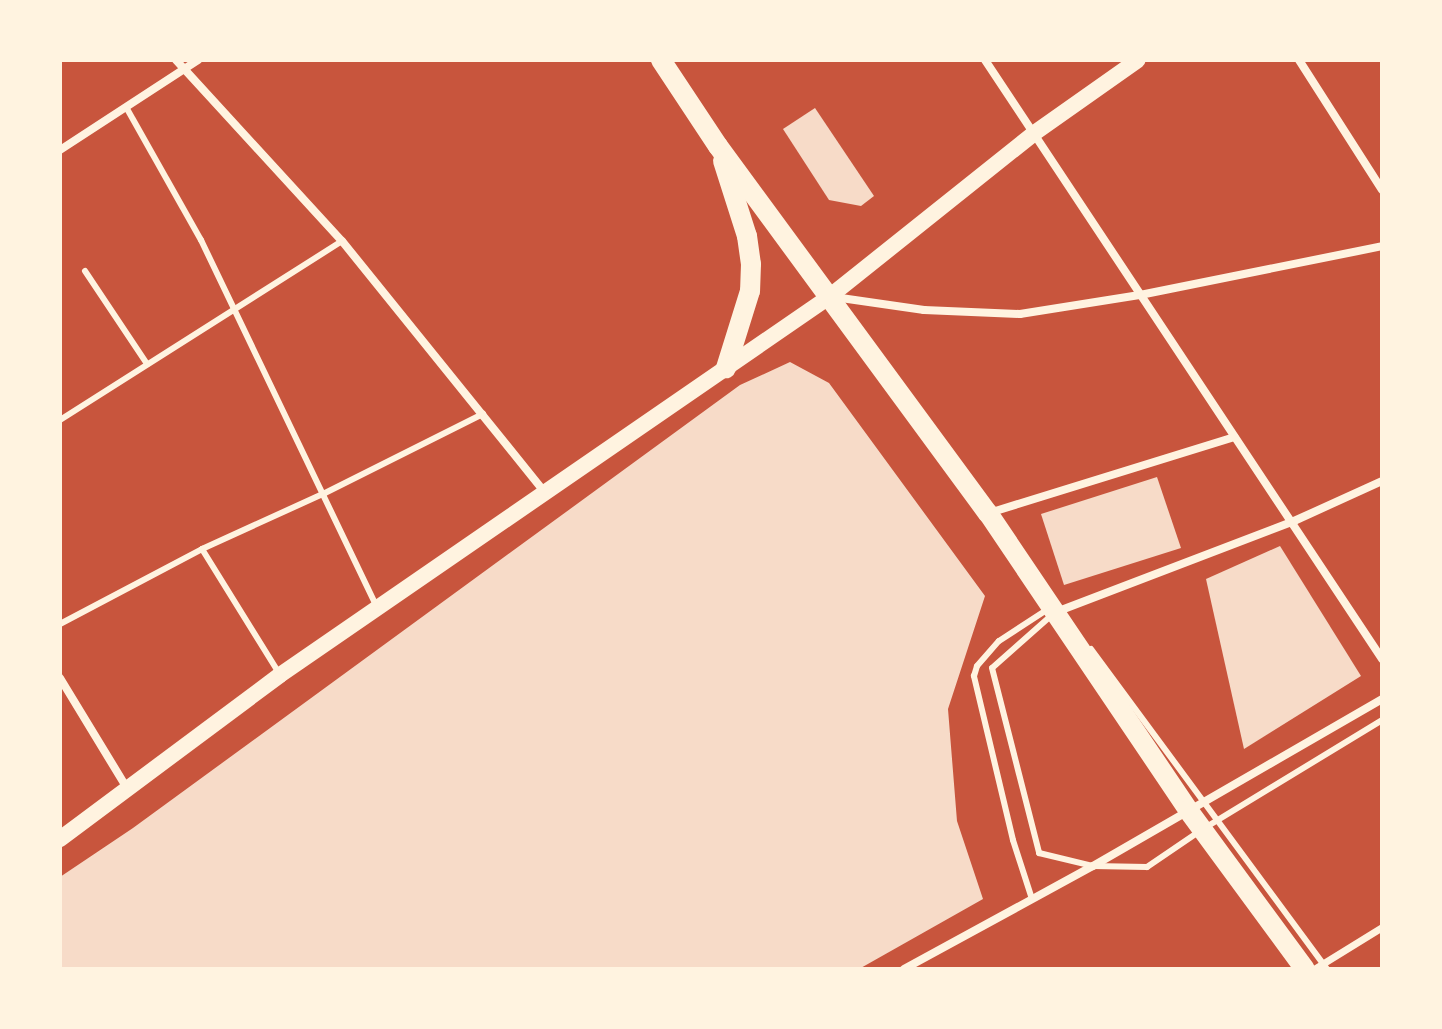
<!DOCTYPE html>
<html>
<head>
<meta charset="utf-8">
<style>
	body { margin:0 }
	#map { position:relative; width:1442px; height:1029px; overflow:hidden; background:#c8553d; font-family:Poppins,sans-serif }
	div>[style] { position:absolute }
	.building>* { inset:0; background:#f7dbc8 }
	.service>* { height:6px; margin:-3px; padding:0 3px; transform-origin:3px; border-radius:3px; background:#fff3e0 }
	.pedestrian>* { height:7px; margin:-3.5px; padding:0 3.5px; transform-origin:3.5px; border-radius:3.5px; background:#fff3e0 }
	.minor>* { height:8px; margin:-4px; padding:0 4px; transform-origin:4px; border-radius:4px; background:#fff3e0 }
	.secondary>* { height:16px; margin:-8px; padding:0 8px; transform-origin:8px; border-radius:8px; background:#fff3e0 }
	.primary>* { height:20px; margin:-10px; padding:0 10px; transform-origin:10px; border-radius:10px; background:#fff3e0 }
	span { translate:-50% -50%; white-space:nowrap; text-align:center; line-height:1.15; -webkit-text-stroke:8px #fff3e0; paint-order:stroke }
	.frame { position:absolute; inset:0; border:62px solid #fff3e0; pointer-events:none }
</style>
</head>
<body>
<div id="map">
	<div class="building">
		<div style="clip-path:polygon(815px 108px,874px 196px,861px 206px,829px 200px,783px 129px)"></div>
		<div style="clip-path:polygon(790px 362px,829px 383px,985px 596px,948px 709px,957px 821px,983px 899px,859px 969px,60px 969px,60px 877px,133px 828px,740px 385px)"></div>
		<div style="clip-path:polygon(1157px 477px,1181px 548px,1064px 585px,1041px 514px)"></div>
		<div style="clip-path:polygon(1280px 546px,1361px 676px,1244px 749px,1206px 579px)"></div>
	</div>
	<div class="service">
		<div style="left:126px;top:107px;width:153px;rotate:60.6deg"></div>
		<div style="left:201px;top:240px;width:408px;rotate:64.4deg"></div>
		<div style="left:85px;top:271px;width:112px;rotate:56.3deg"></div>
		<div style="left:60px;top:420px;width:334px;rotate:-32.4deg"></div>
		<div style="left:202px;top:549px;width:148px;rotate:58.2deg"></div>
		<div style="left:1053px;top:614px;width:81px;rotate:138.5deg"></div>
		<div style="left:992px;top:668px;width:191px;rotate:75.7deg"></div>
		<div style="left:1039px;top:853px;width:56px;rotate:13.5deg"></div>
		<div style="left:1093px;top:866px;width:54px;rotate:1.1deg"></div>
		<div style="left:1147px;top:867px;width:68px;rotate:-34.2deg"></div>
		<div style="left:1203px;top:829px;width:210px;rotate:-31.3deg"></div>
		<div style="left:60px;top:624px;width:161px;rotate:-27.8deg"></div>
		<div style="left:202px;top:549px;width:135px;rotate:-24.5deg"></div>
		<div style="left:325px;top:493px;width:177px;rotate:-26.6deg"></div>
		<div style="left:1091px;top:649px;width:398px;rotate:53.6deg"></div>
		<div style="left:1032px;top:899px;width:62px;rotate:-107.9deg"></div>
		<div style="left:1013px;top:840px;width:169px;rotate:-103.4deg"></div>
		<div style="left:974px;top:676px;width:10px;rotate:-73deg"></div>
		<div style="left:977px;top:666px;width:33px;rotate:-49deg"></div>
		<div style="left:999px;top:641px;width:59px;rotate:-33.1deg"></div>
	</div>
	<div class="pedestrian">
		<div style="left:1314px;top:969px;width:80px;rotate:-31.7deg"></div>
	</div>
	<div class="minor">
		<div style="left:176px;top:60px;width:246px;rotate:47.5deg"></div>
		<div style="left:342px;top:241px;width:324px;rotate:51.1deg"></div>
		<div style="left:985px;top:60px;width:719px;rotate:56.46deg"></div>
		<div style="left:1299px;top:60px;width:154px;rotate:57.4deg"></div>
		<div style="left:60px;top:150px;width:165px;rotate:-33.1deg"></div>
		<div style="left:834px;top:297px;width:91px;rotate:8.2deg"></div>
		<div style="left:924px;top:310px;width:96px;rotate:2.4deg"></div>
		<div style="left:1020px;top:314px;width:121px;rotate:-9deg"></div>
		<div style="left:1140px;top:295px;width:247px;rotate:-11.4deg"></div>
		<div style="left:989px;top:513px;width:257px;rotate:-17.2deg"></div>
		<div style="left:1056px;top:612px;width:255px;rotate:-20.9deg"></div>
		<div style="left:1294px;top:521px;width:97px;rotate:-24.4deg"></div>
		<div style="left:60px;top:678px;width:129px;rotate:58.7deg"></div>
		<div style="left:904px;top:969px;width:215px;rotate:-28.6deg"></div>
		<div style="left:1093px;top:866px;width:334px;rotate:-30deg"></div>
	</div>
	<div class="secondary">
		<div style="left:60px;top:839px;width:274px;rotate:-36.7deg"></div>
		<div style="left:280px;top:675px;width:667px;rotate:-34.55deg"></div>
		<div style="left:829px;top:297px;width:261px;rotate:-38.6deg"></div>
		<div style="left:1033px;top:134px;width:128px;rotate:-35.2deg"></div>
	</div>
	<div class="primary">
		<div style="left:661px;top:60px;width:103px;rotate:56.5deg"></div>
		<div style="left:718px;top:146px;width:456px;rotate:53.7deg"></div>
		<div style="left:988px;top:513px;width:358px;rotate:56deg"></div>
		<div style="left:1188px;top:810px;width:197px;rotate:53.7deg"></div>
		<div style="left:723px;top:161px;width:79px;rotate:72.3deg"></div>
		<div style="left:747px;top:236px;width:28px;rotate:82deg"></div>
		<div style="left:751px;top:264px;width:27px;rotate:92deg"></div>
		<div style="left:750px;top:291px;width:81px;rotate:107.3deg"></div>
	</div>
	<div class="frame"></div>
</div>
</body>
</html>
